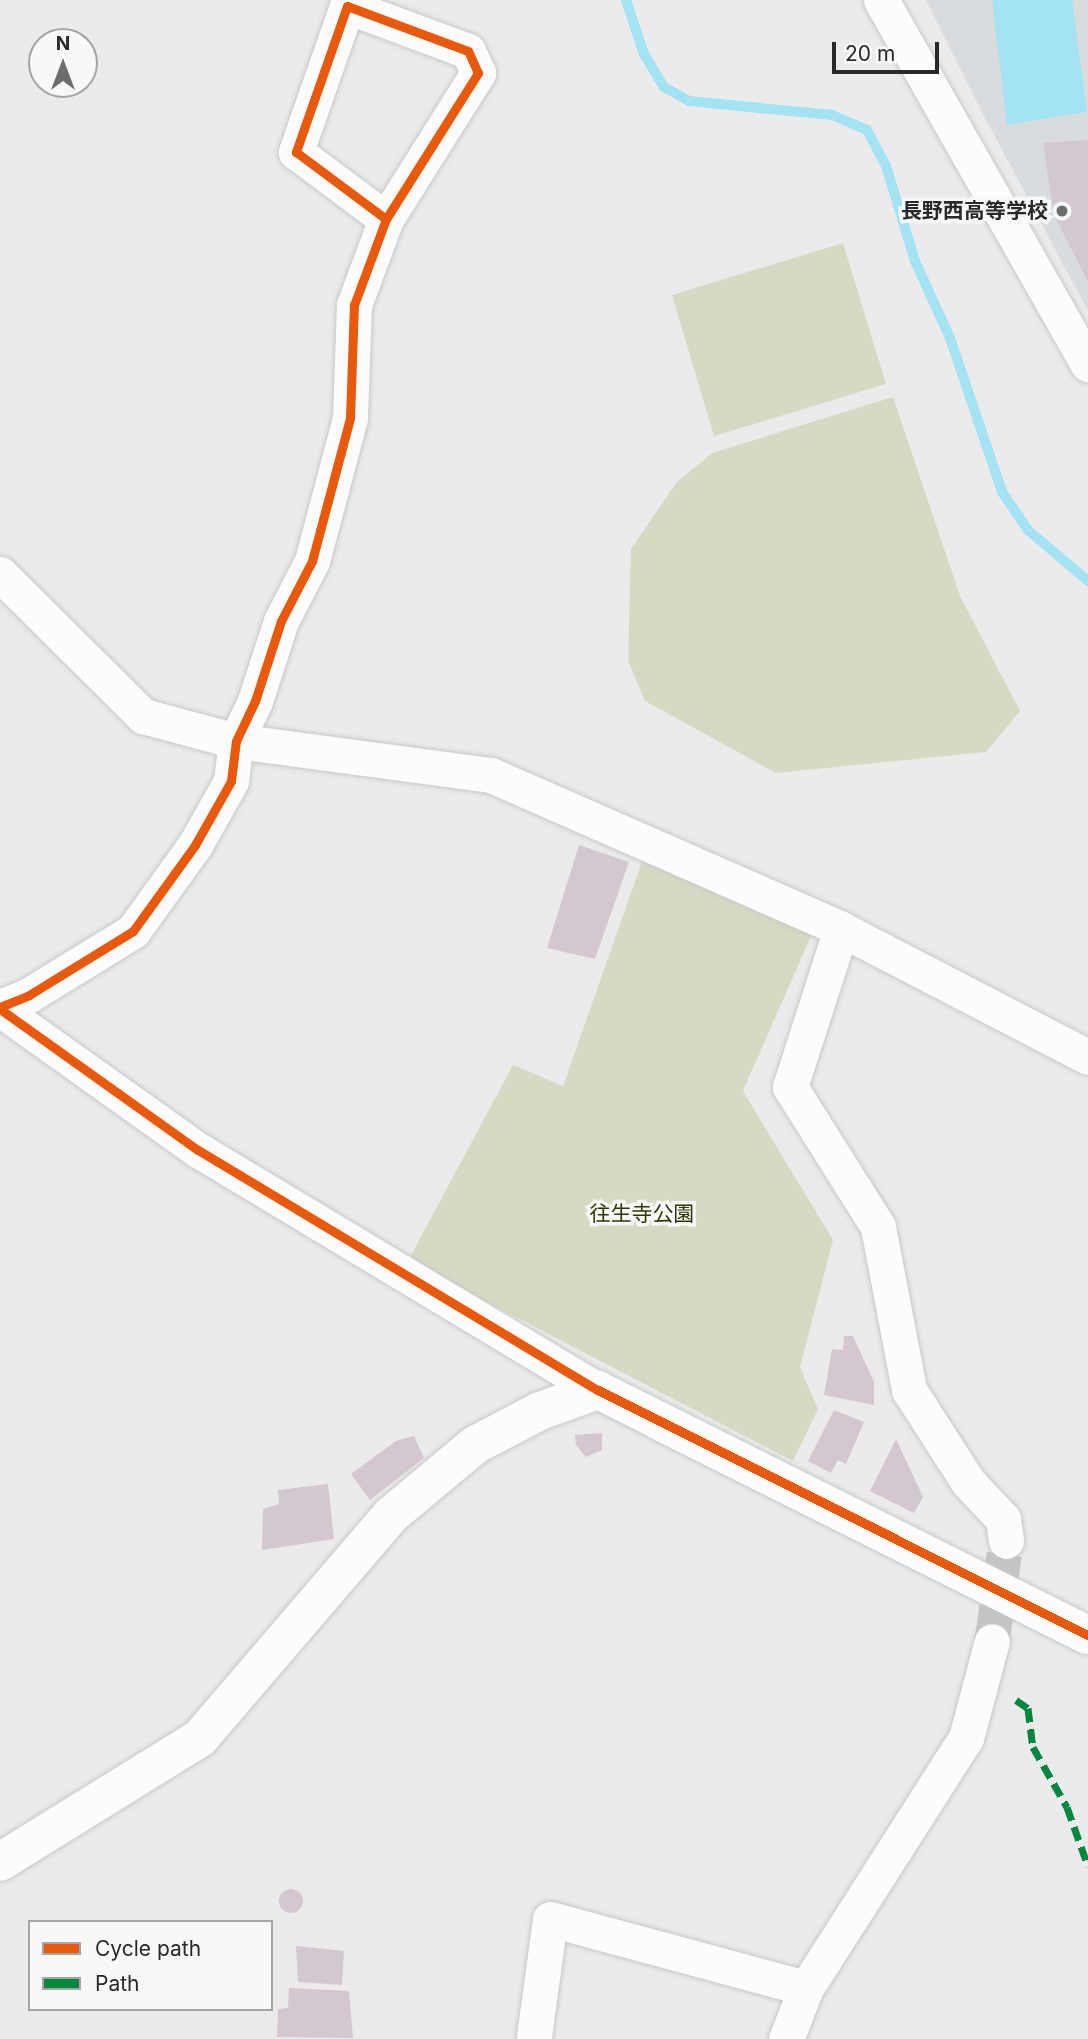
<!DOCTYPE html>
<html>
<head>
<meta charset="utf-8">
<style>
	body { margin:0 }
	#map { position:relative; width:1088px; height:2039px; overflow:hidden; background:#ebebeb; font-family:Inter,"Noto Sans JP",sans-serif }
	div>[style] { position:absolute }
	.built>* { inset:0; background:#d8dcdf }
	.green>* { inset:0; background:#d7dac2 }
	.water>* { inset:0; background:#a3e3f3 }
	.stream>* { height:10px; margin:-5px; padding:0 5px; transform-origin:5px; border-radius:5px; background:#a3e3f3 }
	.building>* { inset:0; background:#d3c7d0 }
	.round { border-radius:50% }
	.minor-tunnel>* { height:35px; margin-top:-17.5px; transform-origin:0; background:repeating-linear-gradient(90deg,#c4c4c4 0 35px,transparent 0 53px) }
	.roads { filter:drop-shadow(0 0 2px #c8c8c8) drop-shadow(0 0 2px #c8c8c8) }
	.minor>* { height:35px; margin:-17.5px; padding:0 17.5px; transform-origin:17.5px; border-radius:17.5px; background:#fcfcfc }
	.tertiary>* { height:38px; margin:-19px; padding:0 19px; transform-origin:19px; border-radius:19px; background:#fcfcfc }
	.quiet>* { height:7px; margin-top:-3.5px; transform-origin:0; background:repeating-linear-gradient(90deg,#00873e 0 14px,transparent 0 21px) }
	.cycleway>* { height:9px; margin:-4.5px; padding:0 4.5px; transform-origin:4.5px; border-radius:4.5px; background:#e8590c }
	.dots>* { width:19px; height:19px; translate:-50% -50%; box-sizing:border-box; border:4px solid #f7f8fa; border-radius:50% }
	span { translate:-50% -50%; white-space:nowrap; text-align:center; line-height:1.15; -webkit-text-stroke:7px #f7f8fa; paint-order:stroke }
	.poi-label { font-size:21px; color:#282929; font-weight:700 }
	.right { translate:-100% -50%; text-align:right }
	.park-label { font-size:21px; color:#323600 }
	.legend { position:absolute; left:28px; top:1920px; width:245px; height:91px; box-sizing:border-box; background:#f7f8fa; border:2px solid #a4a5a6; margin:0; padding:9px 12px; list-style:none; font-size:21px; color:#282929 }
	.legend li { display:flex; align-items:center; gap:14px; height:35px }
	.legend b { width:35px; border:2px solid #a4a5a6 }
	.north { position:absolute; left:28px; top:28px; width:70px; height:70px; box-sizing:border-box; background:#f7f8fa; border:2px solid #a4a5a6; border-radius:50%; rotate:0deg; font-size:19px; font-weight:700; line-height:28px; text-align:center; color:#282929 }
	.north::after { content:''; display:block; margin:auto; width:24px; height:32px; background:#6c6d6d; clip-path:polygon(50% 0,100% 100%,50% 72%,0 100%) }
	.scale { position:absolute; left:832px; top:42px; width:107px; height:32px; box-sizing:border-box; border:4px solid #282929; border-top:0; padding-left:9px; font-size:21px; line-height:24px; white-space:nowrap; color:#282929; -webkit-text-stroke:5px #f7f8fa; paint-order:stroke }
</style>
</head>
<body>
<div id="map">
	<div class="built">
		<div style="clip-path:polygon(926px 0,1088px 0,1088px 311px,982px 112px)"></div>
	</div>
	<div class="green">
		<div style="clip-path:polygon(843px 243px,886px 384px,714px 436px,672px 295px)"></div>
		<div style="clip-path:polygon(893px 397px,960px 596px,1020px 711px,986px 752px,776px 773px,645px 701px,628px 661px,631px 549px,676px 483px,712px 453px)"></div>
		<div style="clip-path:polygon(643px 859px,818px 920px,743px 1091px,833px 1240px,800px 1367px,818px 1409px,793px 1461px,408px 1261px,513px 1065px,563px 1086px)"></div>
	</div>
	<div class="water">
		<div style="clip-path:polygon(992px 0,1072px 0,1087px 112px,1007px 125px)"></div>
	</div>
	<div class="stream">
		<div style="left:626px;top:0;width:57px;rotate:71.6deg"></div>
		<div style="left:644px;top:54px;width:39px;rotate:59deg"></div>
		<div style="left:664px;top:87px;width:29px;rotate:29deg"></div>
		<div style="left:689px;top:101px;width:144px;rotate:5.6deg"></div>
		<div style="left:832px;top:115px;width:38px;rotate:23deg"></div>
		<div style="left:867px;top:130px;width:41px;rotate:62.2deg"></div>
		<div style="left:886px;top:166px;width:99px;rotate:73deg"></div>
		<div style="left:915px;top:261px;width:85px;rotate:65.6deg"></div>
		<div style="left:950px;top:338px;width:163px;rotate:71.3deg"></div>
		<div style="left:1002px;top:492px;width:46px;rotate:55.6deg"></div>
		<div style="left:1028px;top:530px;width:79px;rotate:40.4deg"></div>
	</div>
	<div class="building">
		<div style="clip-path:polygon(1088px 140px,1088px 282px,1054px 215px,1043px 143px)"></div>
		<div style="clip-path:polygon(579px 845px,629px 862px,595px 959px,547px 948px)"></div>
		<div style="clip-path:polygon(844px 1336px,853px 1336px,874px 1382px,874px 1405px,824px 1395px,832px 1349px,843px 1350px)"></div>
		<div style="clip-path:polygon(834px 1410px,864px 1422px,846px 1464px,838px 1460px,831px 1473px,808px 1461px)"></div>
		<div style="clip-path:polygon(602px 1433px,602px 1450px,586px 1457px,576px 1445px,575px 1435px)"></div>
		<div style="clip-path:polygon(414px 1436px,424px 1458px,370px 1500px,351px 1474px,396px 1441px)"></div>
		<div style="clip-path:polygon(896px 1439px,923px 1497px,914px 1513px,870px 1491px)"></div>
		<div style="clip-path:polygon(328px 1484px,334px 1539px,262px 1550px,263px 1509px,279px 1504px,278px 1490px)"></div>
		<div class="round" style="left:279px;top:1889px;width:24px;height:24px"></div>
		<div style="clip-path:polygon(296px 1946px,344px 1951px,342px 1985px,298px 1982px)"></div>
		<div style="clip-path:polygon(289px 1988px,349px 1991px,353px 2038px,277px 2037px,278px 2009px,288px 2008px)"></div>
	</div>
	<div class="minor-tunnel">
		<div style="left:992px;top:1641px;width:101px;rotate:-82deg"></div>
	</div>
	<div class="roads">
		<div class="minor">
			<div style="left:881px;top:0;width:419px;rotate:60.4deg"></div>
			<div style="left:0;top:574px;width:202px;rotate:44.8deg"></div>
			<div style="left:143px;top:716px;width:96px;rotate:15deg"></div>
			<div style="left:236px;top:741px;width:257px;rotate:7.6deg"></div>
			<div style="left:491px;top:775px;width:382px;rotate:23.7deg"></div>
			<div style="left:841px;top:929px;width:278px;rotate:27.4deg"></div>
			<div style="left:841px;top:929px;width:166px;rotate:107.9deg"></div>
			<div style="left:790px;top:1087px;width:165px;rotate:57.8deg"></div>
			<div style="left:878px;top:1227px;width:166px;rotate:79.2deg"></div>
			<div style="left:909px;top:1390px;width:109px;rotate:57.3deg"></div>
			<div style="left:968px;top:1482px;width:51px;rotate:46.6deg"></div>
			<div style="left:1003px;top:1519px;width:22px;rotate:82deg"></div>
			<div style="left:0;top:1007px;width:31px;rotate:-22deg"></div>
			<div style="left:29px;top:995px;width:122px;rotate:-31.6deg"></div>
			<div style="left:133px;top:931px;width:106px;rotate:-54.2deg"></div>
			<div style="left:195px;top:845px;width:73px;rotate:-60.6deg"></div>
			<div style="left:231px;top:781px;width:40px;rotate:-82.9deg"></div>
			<div style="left:236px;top:741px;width:44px;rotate:-64.6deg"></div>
			<div style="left:255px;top:701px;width:84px;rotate:-72deg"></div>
			<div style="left:281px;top:621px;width:68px;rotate:-62.7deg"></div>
			<div style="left:312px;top:561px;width:148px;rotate:-75.1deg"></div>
			<div style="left:350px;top:418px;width:113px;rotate:-88deg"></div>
			<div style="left:354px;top:305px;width:92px;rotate:-69.6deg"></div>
			<div style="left:386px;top:219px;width:173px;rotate:-57.8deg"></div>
			<div style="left:478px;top:73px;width:24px;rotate:-114deg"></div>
			<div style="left:468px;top:51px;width:129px;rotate:-159.6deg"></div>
			<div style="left:347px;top:6px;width:155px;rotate:109.3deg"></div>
			<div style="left:296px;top:152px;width:112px;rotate:36.7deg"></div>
			<div style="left:0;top:1009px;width:243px;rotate:35.5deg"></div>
			<div style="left:198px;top:1150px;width:466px;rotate:31deg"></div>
			<div style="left:534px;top:2036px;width:118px;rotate:-82.2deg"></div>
			<div style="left:550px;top:1919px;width:265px;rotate:15.1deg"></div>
			<div style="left:786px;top:2039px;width:55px;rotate:-68.6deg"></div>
			<div style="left:806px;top:1988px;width:297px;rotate:-57.4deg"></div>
			<div style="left:966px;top:1738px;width:100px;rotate:-75deg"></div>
		</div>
		<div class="tertiary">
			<div style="left:0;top:1862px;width:235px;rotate:-31.8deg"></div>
			<div style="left:200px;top:1738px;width:292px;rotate:-49.4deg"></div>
			<div style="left:390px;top:1516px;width:111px;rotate:-39.9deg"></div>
			<div style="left:475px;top:1445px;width:73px;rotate:-27.6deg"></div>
			<div style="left:540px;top:1411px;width:62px;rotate:-19.9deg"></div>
			<div style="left:598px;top:1390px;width:548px;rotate:26.57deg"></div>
		</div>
	</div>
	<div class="quiet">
		<div style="left:1016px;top:1700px;width:14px;rotate:34deg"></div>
		<div style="left:1028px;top:1708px;width:39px;rotate:83deg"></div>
		<div style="left:1033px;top:1747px;width:69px;rotate:60.5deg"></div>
		<div style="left:1067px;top:1807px;width:63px;rotate:70.4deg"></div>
	</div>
	<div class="cycleway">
		<div style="left:0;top:1007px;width:31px;rotate:-22deg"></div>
		<div style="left:29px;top:995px;width:122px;rotate:-31.6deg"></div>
		<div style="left:133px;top:931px;width:106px;rotate:-54.2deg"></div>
		<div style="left:195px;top:845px;width:73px;rotate:-60.6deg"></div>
		<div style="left:231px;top:781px;width:40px;rotate:-82.9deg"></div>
		<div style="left:236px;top:741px;width:44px;rotate:-64.6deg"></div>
		<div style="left:255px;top:701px;width:84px;rotate:-72deg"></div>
		<div style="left:281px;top:621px;width:68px;rotate:-62.7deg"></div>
		<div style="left:312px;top:561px;width:148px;rotate:-75.1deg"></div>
		<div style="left:350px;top:418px;width:113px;rotate:-88deg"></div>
		<div style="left:354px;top:305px;width:92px;rotate:-69.6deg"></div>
		<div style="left:386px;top:219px;width:173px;rotate:-57.8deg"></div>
		<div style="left:478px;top:73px;width:24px;rotate:-114deg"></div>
		<div style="left:468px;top:51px;width:129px;rotate:-159.6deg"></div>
		<div style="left:347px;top:6px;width:155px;rotate:109.3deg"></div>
		<div style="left:296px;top:152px;width:112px;rotate:36.7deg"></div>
		<div style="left:0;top:1009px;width:243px;rotate:35.5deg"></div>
		<div style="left:198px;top:1150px;width:466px;rotate:31deg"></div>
		<div style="left:598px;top:1390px;width:548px;rotate:26.57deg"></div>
	</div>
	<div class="dots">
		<div style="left:1062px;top:211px;background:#6c6d6d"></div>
	</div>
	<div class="poi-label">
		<span class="right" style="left:1048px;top:211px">長野西高等学校</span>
	</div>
	<div class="park-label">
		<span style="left:642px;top:1214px">往生寺公園</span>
	</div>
	<ul class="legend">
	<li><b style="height:9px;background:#e8590c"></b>Cycle path</li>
	<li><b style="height:9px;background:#00873e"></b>Path</li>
	</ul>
	<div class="north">N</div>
	<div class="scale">20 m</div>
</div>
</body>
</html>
